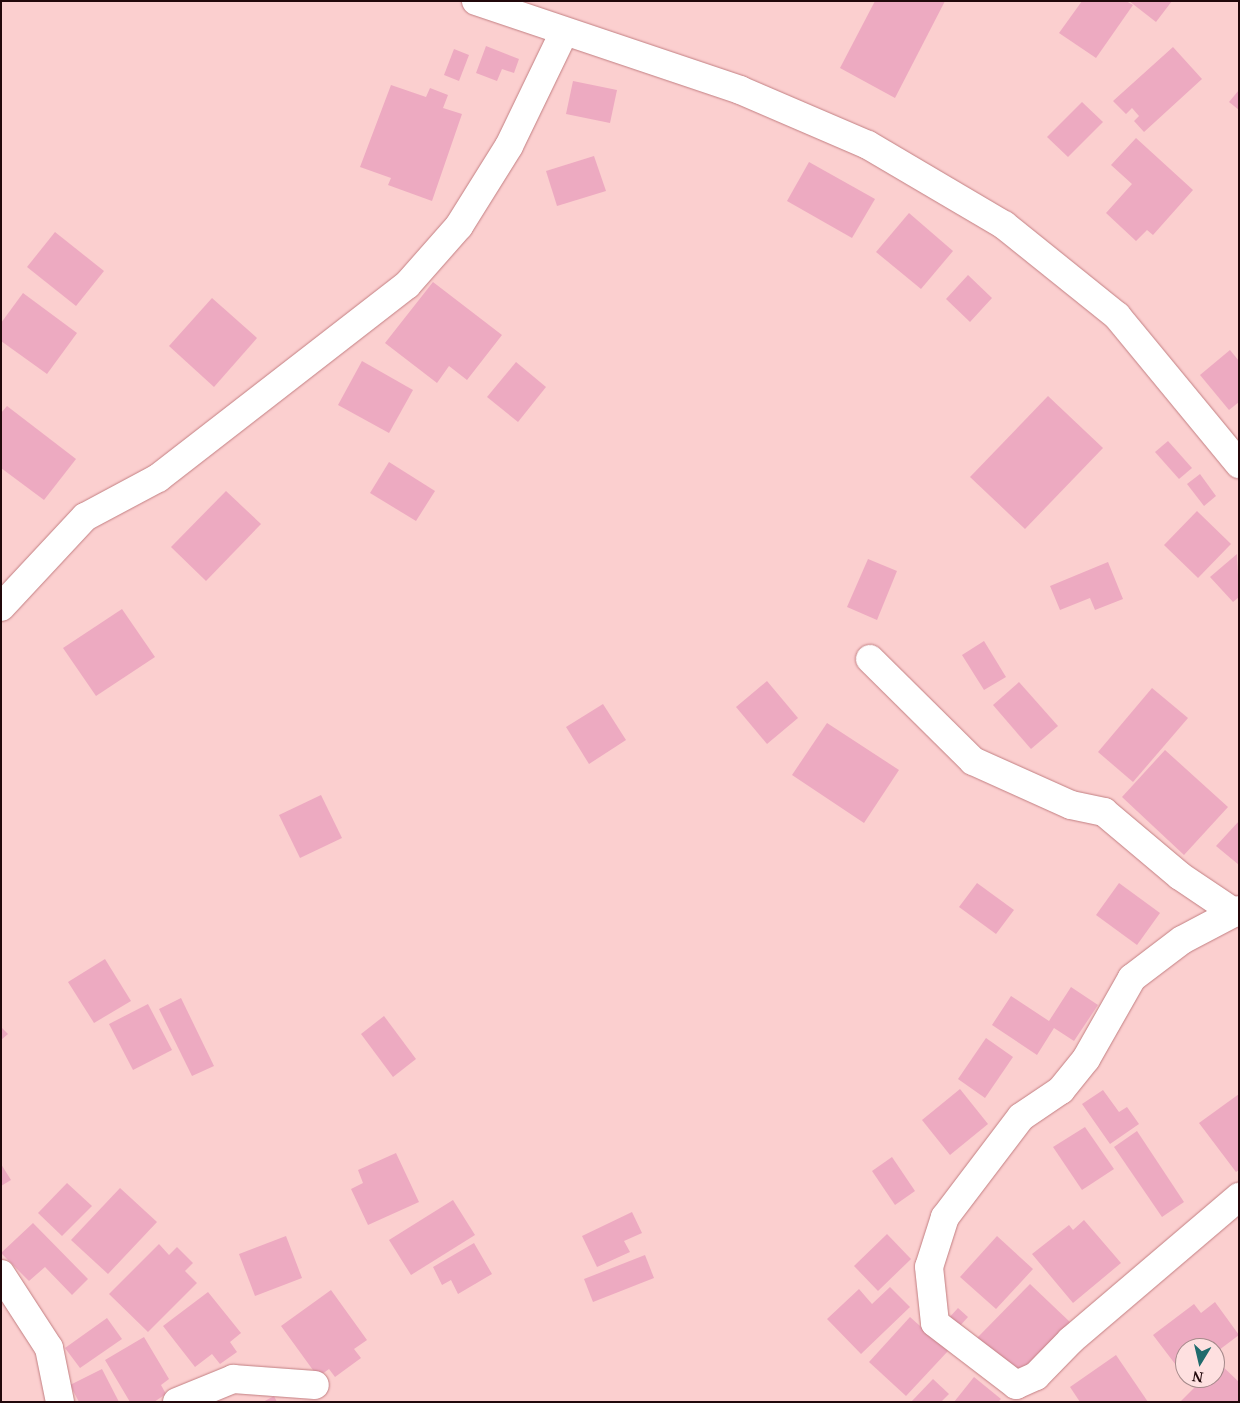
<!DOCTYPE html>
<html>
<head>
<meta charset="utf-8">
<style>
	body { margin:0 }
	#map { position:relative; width:1240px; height:1403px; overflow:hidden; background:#fbcfcf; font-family:"Noto Serif",serif }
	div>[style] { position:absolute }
	.building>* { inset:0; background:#edaac1 }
	.roads { filter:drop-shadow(0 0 1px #c27f82) drop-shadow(0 0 1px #c27f82) }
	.minor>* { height:28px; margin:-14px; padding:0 14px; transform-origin:14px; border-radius:14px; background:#fff }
	.secondary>* { height:28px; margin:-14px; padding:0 14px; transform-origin:14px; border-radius:14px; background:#fff }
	span { translate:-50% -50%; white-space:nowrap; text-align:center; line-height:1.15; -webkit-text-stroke:4.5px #fee0e0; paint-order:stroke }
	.frame { position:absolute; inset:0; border:2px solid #21080b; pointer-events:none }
	.north { position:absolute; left:1175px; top:1338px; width:50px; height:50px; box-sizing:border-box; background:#fee0e0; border:1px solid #a68a8b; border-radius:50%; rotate:189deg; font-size:14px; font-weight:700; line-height:20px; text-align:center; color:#21080b }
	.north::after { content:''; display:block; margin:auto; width:18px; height:22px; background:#1f6b6d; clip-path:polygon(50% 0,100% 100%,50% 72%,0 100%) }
</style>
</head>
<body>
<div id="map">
	<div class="building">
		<div style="clip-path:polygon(875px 1px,945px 1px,895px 98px,840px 68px)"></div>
		<div style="clip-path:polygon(1082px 1px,1126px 1px,1133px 5px,1096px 58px,1059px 33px)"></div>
		<div style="clip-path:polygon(1129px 1px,1172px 1px,1156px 22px)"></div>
		<div style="clip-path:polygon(486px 46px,519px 59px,514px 73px,502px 69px,497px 81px,476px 73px)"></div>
		<div style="clip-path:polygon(1173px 47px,1202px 79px,1144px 132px,1134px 121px,1139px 116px,1132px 108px,1126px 114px,1113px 101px)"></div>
		<div style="clip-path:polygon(454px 49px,469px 55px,459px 81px,444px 75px)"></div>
		<div style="clip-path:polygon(573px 81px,617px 90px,610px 123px,566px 114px)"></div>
		<div style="clip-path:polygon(391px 85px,426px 97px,430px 88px,448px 95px,443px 108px,462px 114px,432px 201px,388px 185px,391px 178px,360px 167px)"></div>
		<div style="clip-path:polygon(1239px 90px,1239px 110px,1229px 102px)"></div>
		<div style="clip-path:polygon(1082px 102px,1103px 122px,1068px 157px,1047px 137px)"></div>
		<div style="clip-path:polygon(1136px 138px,1193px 190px,1153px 235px,1147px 230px,1136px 241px,1106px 213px,1132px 184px,1111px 165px)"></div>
		<div style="clip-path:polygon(594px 156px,606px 191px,557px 206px,546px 171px)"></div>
		<div style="clip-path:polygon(809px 162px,875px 199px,852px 238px,787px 201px)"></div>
		<div style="clip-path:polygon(909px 213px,953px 251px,921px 289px,876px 252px)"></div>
		<div style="clip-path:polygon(55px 232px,104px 271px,76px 306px,27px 267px)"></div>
		<div style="clip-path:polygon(968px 275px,992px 298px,970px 322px,946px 299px)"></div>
		<div style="clip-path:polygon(433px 282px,502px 335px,467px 380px,449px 366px,437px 383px,385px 343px)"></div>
		<div style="clip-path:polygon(23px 293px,77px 333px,47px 374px,1px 341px,1px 323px)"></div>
		<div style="clip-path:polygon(212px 298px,257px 338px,214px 387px,169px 346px)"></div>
		<div style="clip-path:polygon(1230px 350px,1239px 361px,1239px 402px,1229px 410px,1200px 375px)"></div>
		<div style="clip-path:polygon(362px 361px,413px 390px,389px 433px,338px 405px)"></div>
		<div style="clip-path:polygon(516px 362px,546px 387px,518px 422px,487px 397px)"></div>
		<div style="clip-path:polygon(1048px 396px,1103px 448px,1025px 529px,970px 477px)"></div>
		<div style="clip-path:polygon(7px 406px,76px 459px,44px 500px,1px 468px,1px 413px)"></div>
		<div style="clip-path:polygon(1168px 441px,1192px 468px,1179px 479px,1155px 452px)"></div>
		<div style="clip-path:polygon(389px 462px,435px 491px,416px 521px,370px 493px)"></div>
		<div style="clip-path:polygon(1200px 474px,1216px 496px,1204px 506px,1187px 484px)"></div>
		<div style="clip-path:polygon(226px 491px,261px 524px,206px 581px,171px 547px)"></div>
		<div style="clip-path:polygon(1197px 511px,1231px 544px,1198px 578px,1164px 545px)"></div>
		<div style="clip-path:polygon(1237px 554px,1239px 597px,1233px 602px,1210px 577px)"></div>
		<div style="clip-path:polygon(868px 559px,897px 571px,877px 620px,847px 607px)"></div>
		<div style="clip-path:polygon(1108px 562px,1123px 599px,1095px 610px,1090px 598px,1060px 610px,1050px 586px)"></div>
		<div style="clip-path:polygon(122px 609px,155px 657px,96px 696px,63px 648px)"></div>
		<div style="clip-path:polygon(984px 641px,1006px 677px,984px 690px,962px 655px)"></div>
		<div style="clip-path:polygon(767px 681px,798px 718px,767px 744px,736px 707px)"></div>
		<div style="clip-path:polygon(1019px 682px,1058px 726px,1031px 749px,993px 705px)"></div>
		<div style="clip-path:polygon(1152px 688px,1188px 718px,1133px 782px,1098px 752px)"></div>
		<div style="clip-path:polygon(603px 704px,626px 740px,589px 764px,566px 727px)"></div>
		<div style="clip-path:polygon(827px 723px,899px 770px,864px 823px,792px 775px)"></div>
		<div style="clip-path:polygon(1165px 750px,1228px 807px,1184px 855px,1122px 797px)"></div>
		<div style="clip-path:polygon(321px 795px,342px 838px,300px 858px,279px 815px)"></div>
		<div style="clip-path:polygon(1239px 821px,1239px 865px,1216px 846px)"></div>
		<div style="clip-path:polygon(977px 883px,1014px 910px,996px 934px,959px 907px)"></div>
		<div style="clip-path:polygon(1119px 883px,1160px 913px,1137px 945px,1096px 915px)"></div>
		<div style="clip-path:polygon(105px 959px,131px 1001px,94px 1023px,68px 982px)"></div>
		<div style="clip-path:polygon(1071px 987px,1098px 1005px,1074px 1041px,1054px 1028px,1037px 1055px,992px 1025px,1011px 996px,1049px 1021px)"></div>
		<div style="clip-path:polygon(181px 998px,214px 1066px,192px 1076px,159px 1009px)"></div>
		<div style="clip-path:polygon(148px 1004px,172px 1050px,133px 1070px,109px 1024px)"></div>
		<div style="clip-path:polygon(384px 1016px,416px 1059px,393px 1077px,361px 1034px)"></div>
		<div style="clip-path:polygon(1px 1027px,8px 1034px,1px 1040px)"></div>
		<div style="clip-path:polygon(986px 1038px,1013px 1057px,985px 1098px,958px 1079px)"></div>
		<div style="clip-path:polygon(960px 1089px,988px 1124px,950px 1155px,922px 1120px)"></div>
		<div style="clip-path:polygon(1103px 1090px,1119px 1112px,1127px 1107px,1139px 1124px,1110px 1144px,1082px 1104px)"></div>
		<div style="clip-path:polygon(1239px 1094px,1239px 1170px,1236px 1172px,1199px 1123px)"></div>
		<div style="clip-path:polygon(1085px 1127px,1114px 1169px,1082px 1190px,1053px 1147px)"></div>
		<div style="clip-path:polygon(1137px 1131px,1184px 1202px,1162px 1217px,1114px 1147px)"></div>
		<div style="clip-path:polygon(396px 1153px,419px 1202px,368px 1225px,351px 1189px,363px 1183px,358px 1170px)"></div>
		<div style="clip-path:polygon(892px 1157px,915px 1191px,895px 1205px,872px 1171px)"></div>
		<div style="clip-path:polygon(1px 1164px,11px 1180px,1px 1186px)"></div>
		<div style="clip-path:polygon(67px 1183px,92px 1206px,62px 1236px,38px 1213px)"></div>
		<div style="clip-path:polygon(120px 1188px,157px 1222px,108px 1274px,71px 1240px)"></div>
		<div style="clip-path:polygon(453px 1200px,475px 1235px,411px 1275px,389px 1240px)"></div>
		<div style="clip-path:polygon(632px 1212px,642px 1233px,624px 1241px,630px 1252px,597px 1267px,582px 1236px)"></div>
		<div style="clip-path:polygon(1084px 1220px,1121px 1263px,1073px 1303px,1032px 1254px,1069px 1225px,1073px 1230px)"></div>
		<div style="clip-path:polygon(33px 1223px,88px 1279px,72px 1295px,45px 1267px,29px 1281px,1px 1253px)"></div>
		<div style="clip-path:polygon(887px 1234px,911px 1259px,878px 1291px,854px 1266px)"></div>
		<div style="clip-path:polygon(286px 1236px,302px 1278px,255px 1296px,239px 1254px)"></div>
		<div style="clip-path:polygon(997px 1236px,1033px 1269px,996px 1309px,960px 1277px)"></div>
		<div style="clip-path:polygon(474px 1243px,492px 1274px,458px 1294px,451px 1280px,442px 1285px,433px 1267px)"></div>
		<div style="clip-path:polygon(159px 1244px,169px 1255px,177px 1247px,193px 1263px,185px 1271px,197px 1283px,148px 1332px,109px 1294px)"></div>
		<div style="clip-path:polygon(645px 1255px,654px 1278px,593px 1302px,584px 1279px)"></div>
		<div style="clip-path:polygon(1030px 1284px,1071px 1323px,1018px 1377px,977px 1338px)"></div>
		<div style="clip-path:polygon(890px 1287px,910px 1307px,861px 1354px,827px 1319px,859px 1289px,872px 1304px)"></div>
		<div style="clip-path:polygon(331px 1290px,367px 1340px,354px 1349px,361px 1358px,335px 1377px,329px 1369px,318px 1377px,281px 1326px)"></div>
		<div style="clip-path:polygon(208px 1292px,241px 1333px,230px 1342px,237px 1352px,220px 1364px,212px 1354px,195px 1367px,163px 1326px)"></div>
		<div style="clip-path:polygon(1215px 1302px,1239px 1335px,1215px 1353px,1215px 1348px,1185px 1348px,1185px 1377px,1153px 1335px,1194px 1304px,1201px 1313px)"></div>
		<div style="clip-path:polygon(958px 1308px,968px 1317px,957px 1329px,947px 1320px)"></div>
		<div style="clip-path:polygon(910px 1317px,948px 1351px,906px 1396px,869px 1362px)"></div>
		<div style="clip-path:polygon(107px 1318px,122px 1339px,80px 1368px,65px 1348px)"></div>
		<div style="clip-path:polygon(144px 1337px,169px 1379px,161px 1385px,166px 1394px,154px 1402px,130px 1402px,105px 1360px)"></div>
		<div style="clip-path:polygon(1116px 1355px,1148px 1402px,1080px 1402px,1070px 1387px)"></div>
		<div style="clip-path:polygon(1219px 1363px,1239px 1382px,1239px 1402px,1180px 1402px,1204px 1378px,1215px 1378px)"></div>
		<div style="clip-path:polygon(102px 1369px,119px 1402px,79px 1402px,70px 1385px)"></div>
		<div style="clip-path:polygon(974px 1377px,1001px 1399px,998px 1402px,954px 1402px)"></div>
		<div style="clip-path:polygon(933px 1379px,949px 1394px,941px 1402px,911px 1402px)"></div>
		<div style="clip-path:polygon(274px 1396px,277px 1402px,263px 1402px)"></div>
	</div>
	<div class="roads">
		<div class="minor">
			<div style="left:1px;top:607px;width:123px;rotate:-47deg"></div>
			<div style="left:85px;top:517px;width:83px;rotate:-28.1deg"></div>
			<div style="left:158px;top:478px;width:315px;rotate:-37.8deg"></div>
			<div style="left:407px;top:285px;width:79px;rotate:-48.6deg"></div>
			<div style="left:459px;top:226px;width:94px;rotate:-58deg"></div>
			<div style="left:509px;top:146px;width:127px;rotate:-64.2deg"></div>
			<div style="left:870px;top:659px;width:145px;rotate:44.7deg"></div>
			<div style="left:973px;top:761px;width:107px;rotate:24.2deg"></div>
			<div style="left:1071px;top:805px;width:34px;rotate:12deg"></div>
			<div style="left:1104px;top:812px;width:99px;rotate:40.1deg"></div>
			<div style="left:1180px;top:876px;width:66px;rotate:33.9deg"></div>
			<div style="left:1239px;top:910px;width:64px;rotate:152.2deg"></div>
			<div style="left:1182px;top:940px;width:63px;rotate:142.8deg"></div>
			<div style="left:1132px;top:978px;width:93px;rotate:119.6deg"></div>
			<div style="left:1086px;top:1059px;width:40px;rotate:129deg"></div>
			<div style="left:1061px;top:1090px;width:48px;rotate:146deg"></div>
			<div style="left:1021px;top:1117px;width:126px;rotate:127.2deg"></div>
			<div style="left:945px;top:1217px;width:52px;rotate:107.7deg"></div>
			<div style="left:929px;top:1267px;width:56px;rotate:83.9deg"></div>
			<div style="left:935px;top:1323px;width:102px;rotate:37.4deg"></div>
			<div style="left:1016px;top:1385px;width:22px;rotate:-24deg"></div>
			<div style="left:1036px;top:1376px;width:50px;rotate:-45.8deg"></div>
			<div style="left:1071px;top:1340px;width:221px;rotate:-40.4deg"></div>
			<div style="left:1px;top:1274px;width:88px;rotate:57deg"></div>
			<div style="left:49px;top:1348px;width:55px;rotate:78.5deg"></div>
			<div style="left:177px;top:1402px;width:61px;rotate:-22.3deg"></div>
			<div style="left:233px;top:1379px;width:82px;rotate:4.2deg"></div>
		</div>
		<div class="secondary">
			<div style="left:476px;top:1px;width:279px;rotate:18.6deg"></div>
			<div style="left:740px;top:90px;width:139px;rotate:23.3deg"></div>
			<div style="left:868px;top:145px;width:158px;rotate:30.5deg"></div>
			<div style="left:1004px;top:225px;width:145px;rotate:38.8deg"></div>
			<div style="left:1117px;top:316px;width:192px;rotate:50.5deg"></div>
		</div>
	</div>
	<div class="frame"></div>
	<div class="north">N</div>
</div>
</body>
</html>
